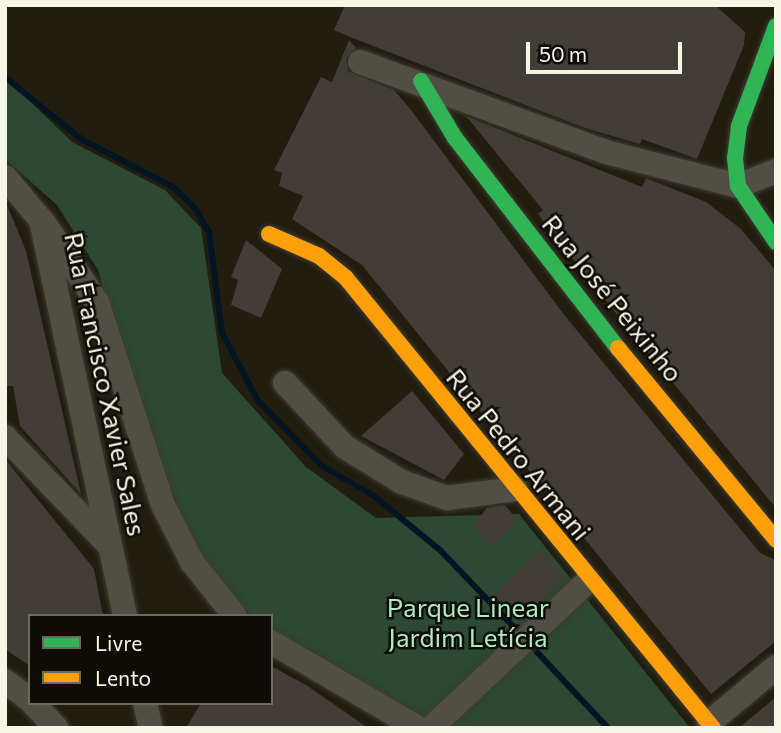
<!DOCTYPE html>
<html>
<head>
<meta charset="utf-8">
<style>
	body { margin:0 }
	#map { position:relative; width:781px; height:733px; overflow:hidden; background:#211e10; font-family:Commissioner,sans-serif }
	div>[style] { position:absolute }
	.green>* { inset:0; background:#2d4833 }
	.stream>* { height:6px; margin:-3px; padding:0 3px; transform-origin:3px; border-radius:3px; background:#031523 }
	.building>* { inset:0; background:#433d38 }
	.roads { filter:drop-shadow(0 0 2px #3e3b32) drop-shadow(0 0 2px #3e3b32) }
	.street>* { height:24px; margin:-12px; padding:0 12px; transform-origin:12px; border-radius:12px; background:#514f45 }
	.fast>* { height:16px; margin:-8px; padding:0 8px; transform-origin:8px; border-radius:8px; background:#30b455 }
	.slow>* { height:16px; margin:-8px; padding:0 8px; transform-origin:8px; border-radius:8px; background:#ff9f0a }
	span { translate:-50% -50%; white-space:nowrap; text-align:center; line-height:1.15; -webkit-text-stroke:5px #0e0c04; paint-order:stroke }
	.street-label { font-size:26px; color:#f8f6e7 }
	.park-label { font-size:26px; color:#adebc1 }
	.frame { position:absolute; inset:0; border:7px solid #f8f6e7; pointer-events:none }
	.legend { position:absolute; left:28px; top:614px; width:245px; height:91px; box-sizing:border-box; background:#0e0c04; border:2px solid #6c6a5f; margin:0; padding:9px 12px; list-style:none; font-size:21px; color:#f8f6e7 }
	.legend li { display:flex; align-items:center; gap:14px; height:35px }
	.legend b { width:35px; border:2px solid #6c6a5f }
	.scale { position:absolute; left:526px; top:42px; width:156px; height:32px; box-sizing:border-box; border:4px solid #f8f6e7; border-top:0; padding-left:9px; font-size:21px; line-height:24px; white-space:nowrap; color:#f8f6e7; -webkit-text-stroke:5px #0e0c04; paint-order:stroke }
</style>
</head>
<body>
<div id="map">
	<div class="green">
		<div style="clip-path:polygon(5px 77px,72px 142px,165px 190px,201px 228px,222px 373px,306px 467px,376px 518px,519px 514px,690px 728px,440px 728px,271px 630px,271px 616px,249px 614px,195px 549px,140px 414px,98px 270px,57px 205px,5px 159px)"></div>
	</div>
	<div class="stream">
		<div style="left:5px;top:77px;width:98px;rotate:39.2deg"></div>
		<div style="left:81px;top:139px;width:104px;rotate:27.6deg"></div>
		<div style="left:173px;top:187px;width:30px;rotate:44deg"></div>
		<div style="left:195px;top:208px;width:28px;rotate:60deg"></div>
		<div style="left:209px;top:232px;width:102px;rotate:82.7deg"></div>
		<div style="left:222px;top:333px;width:77px;rotate:62.1deg"></div>
		<div style="left:258px;top:401px;width:91px;rotate:45.4deg"></div>
		<div style="left:322px;top:466px;width:60px;rotate:30deg"></div>
		<div style="left:374px;top:496px;width:85px;rotate:39.3deg"></div>
		<div style="left:440px;top:550px;width:104px;rotate:46.2deg"></div>
		<div style="left:535px;top:650px;width:107px;rotate:46.9deg"></div>
	</div>
	<div class="building">
		<div style="clip-path:polygon(345px 5px,715px 5px,745px 32px,744px 45px,697px 159px,642px 139px,640px 144px,585px 128px,350px 37px,334px 30px)"></div>
		<div style="clip-path:polygon(349px 40px,356px 48px,346px 58px,348px 71px,394px 90px,411px 110px,565px 316px,760px 553px,776px 560px,776px 641px,711px 694px,362px 265px,292px 219px,303px 196px,279px 186px,282px 173px,274px 170px,321px 77px,332px 82px)"></div>
		<div style="clip-path:polygon(466px 116px,642px 187px,646px 178px,706px 202px,741px 229px,776px 271px,776px 508px,597px 290px,538px 214px,543px 210px)"></div>
		<div style="clip-path:polygon(5px 200px,26px 251px,81px 494px,20px 426px,13px 386px,5px 386px)"></div>
		<div style="clip-path:polygon(246px 240px,282px 269px,261px 318px,231px 305px,238px 280px,231px 277px)"></div>
		<div style="clip-path:polygon(412px 391px,464px 454px,444px 480px,361px 436px)"></div>
		<div style="clip-path:polygon(5px 459px,94px 569px,103px 616px,30px 616px,30px 666px,5px 649px)"></div>
		<div style="clip-path:polygon(505px 505px,518px 521px,494px 547px,472px 526px,487px 508px)"></div>
		<div style="clip-path:polygon(541px 549px,564px 578px,532px 610px,524px 602px,512px 613px,495px 594px)"></div>
		<div style="clip-path:polygon(271px 666px,306px 685px,368px 728px,186px 728px,201px 703px,271px 703px)"></div>
		<div style="clip-path:polygon(776px 697px,776px 728px,739px 728px)"></div>
	</div>
	<div class="roads">
		<div class="street">
			<div style="left:360px;top:62px;width:262px;rotate:20.1deg"></div>
			<div style="left:606px;top:152px;width:136px;rotate:14.4deg"></div>
			<div style="left:738px;top:186px;width:41px;rotate:-21.5deg"></div>
			<div style="left:5px;top:177px;width:56px;rotate:50.1deg"></div>
			<div style="left:41px;top:220px;width:405px;rotate:78deg"></div>
			<div style="left:44px;top:223px;width:95px;rotate:56.1deg"></div>
			<div style="left:97px;top:302px;width:213px;rotate:72deg"></div>
			<div style="left:163px;top:505px;width:64px;rotate:63deg"></div>
			<div style="left:192px;top:562px;width:69px;rotate:51.5deg"></div>
			<div style="left:285px;top:383px;width:88px;rotate:46.8deg"></div>
			<div style="left:345px;top:447px;width:67px;rotate:31.6deg"></div>
			<div style="left:402px;top:482px;width:48px;rotate:19.6deg"></div>
			<div style="left:447px;top:498px;width:69px;rotate:-7.5deg"></div>
			<div style="left:5px;top:437px;width:147px;rotate:46.1deg"></div>
			<div style="left:271px;top:642px;width:170px;rotate:30.3deg"></div>
			<div style="left:5px;top:681px;width:31px;rotate:37deg"></div>
			<div style="left:33px;top:703px;width:34px;rotate:47deg"></div>
			<div style="left:145px;top:703px;width:26px;rotate:77deg"></div>
			<div style="left:709px;top:723px;width:87px;rotate:-39.9deg"></div>
			<div style="left:431px;top:728px;width:215px;rotate:-43.1deg"></div>
		</div>
		<div class="fast">
			<div style="left:776px;top:26px;width:107px;rotate:110.3deg"></div>
			<div style="left:739px;top:126px;width:32px;rotate:97deg"></div>
			<div style="left:735px;top:158px;width:28px;rotate:84deg"></div>
			<div style="left:738px;top:186px;width:68px;rotate:55.8deg"></div>
			<div style="left:421px;top:81px;width:66px;rotate:59.2deg"></div>
			<div style="left:455px;top:138px;width:266px;rotate:52.2deg"></div>
		</div>
		<div class="slow">
			<div style="left:269px;top:234px;width:55px;rotate:23.7deg"></div>
			<div style="left:319px;top:256px;width:35px;rotate:39deg"></div>
			<div style="left:346px;top:278px;width:581px;rotate:50.8deg"></div>
			<div style="left:618px;top:348px;width:249px;rotate:50.5deg"></div>
		</div>
	</div>
	<div class="street-label">
		<span style="left:613px;top:298px;rotate:51deg">Rua José Peixinho</span>
		<span style="left:106px;top:384px;rotate:78deg">Rua Francisco Xavier Sales</span>
		<span style="left:519px;top:454px;rotate:51deg">Rua Pedro Armani</span>
	</div>
	<div class="park-label">
		<span style="left:468px;top:622px">Parque Linear<br>Jardim Letícia</span>
	</div>
	<div class="frame"></div>
	<ul class="legend">
	<li><b style="height:9px;background:#30b455"></b>Livre</li>
	<li><b style="height:9px;background:#ff9f0a"></b>Lento</li>
	</ul>
	<div class="scale">50 m</div>
</div>
</body>
</html>
